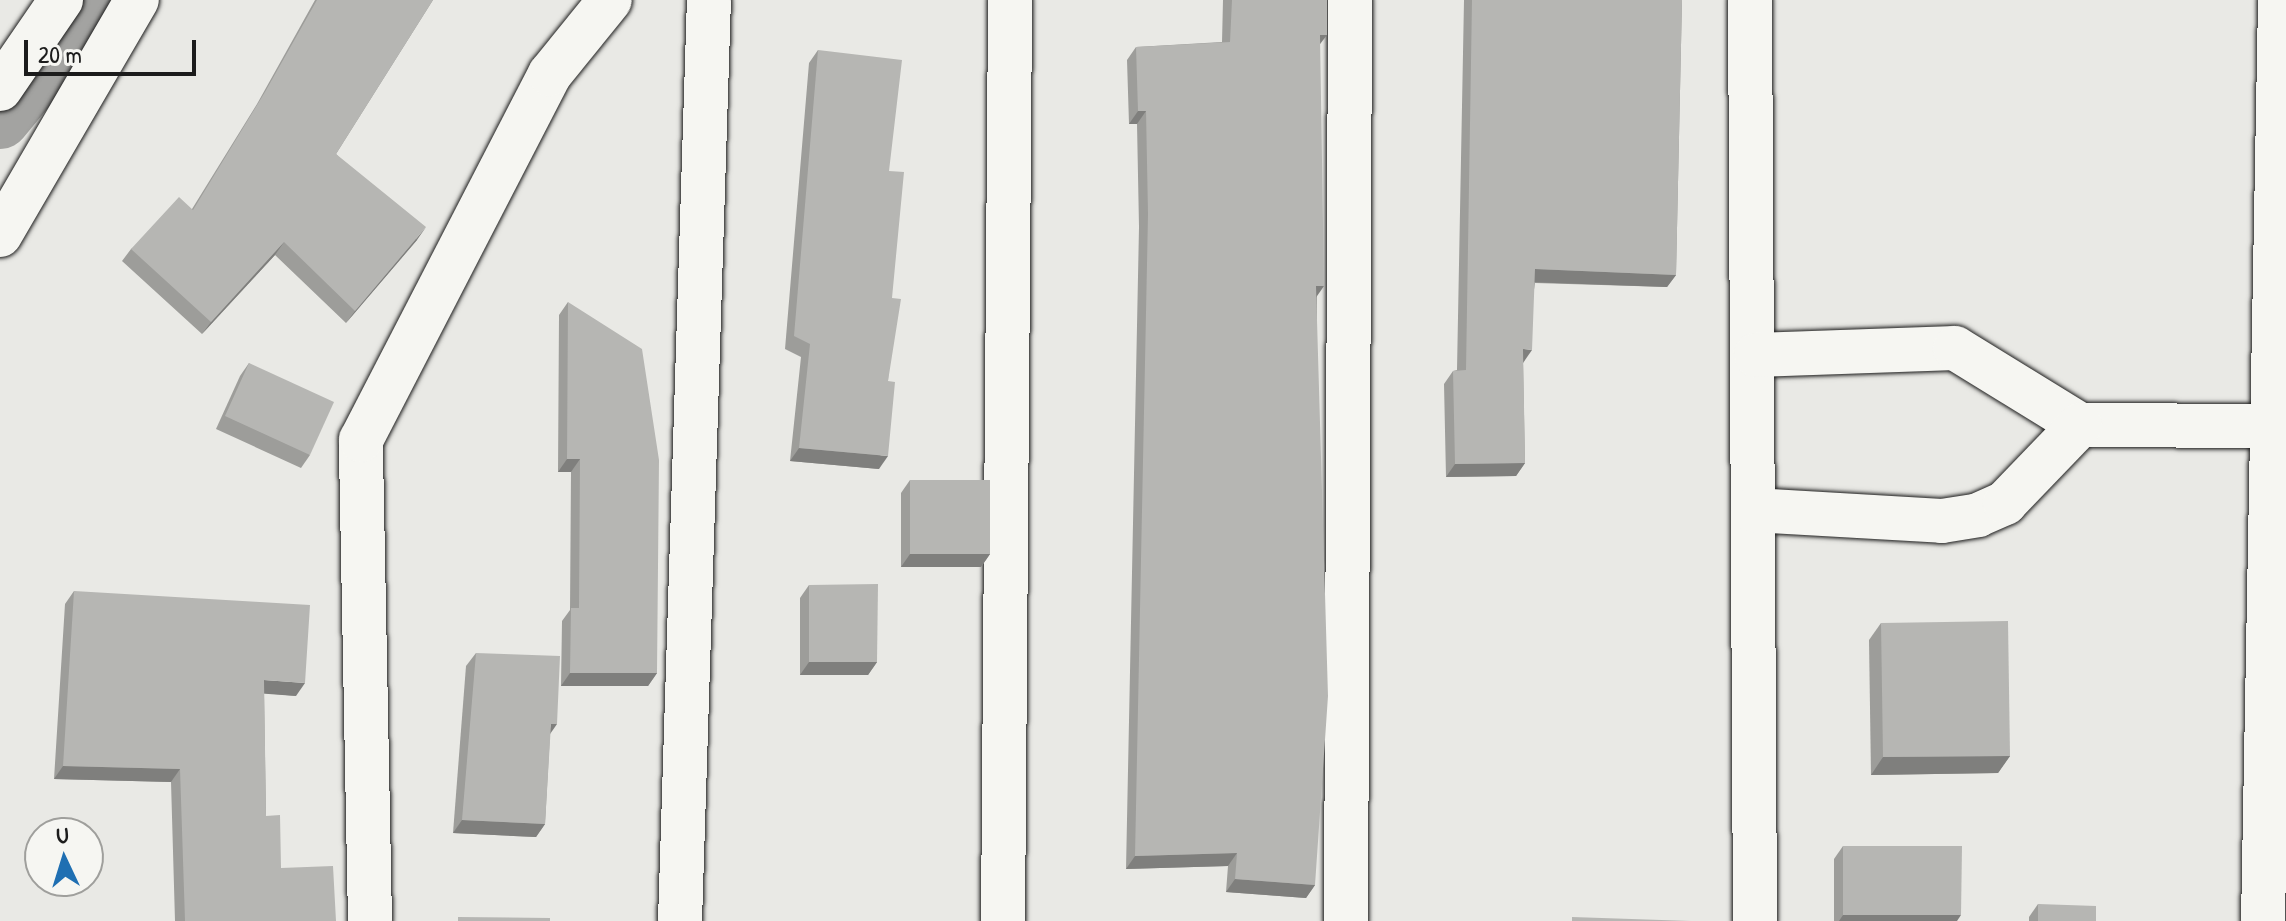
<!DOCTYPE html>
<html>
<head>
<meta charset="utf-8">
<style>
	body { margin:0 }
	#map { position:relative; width:2286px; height:921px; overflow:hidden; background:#e9e9e5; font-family:"Patrick Hand",sans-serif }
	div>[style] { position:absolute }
	.canal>* { height:60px; margin:-30px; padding:0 30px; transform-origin:30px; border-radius:30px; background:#a3a3a1 }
	.roads { filter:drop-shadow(0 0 2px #1c1c1c) drop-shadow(0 0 2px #1c1c1c) }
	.minor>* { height:44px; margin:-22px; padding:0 22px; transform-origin:22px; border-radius:22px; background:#f6f6f2 }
	.tertiary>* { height:44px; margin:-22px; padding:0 22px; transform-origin:22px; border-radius:22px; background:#f6f6f2 }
	.wall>* { inset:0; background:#9d9d9a }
	.shaded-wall>* { inset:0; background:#7f7f7d }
	.building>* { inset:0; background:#b6b6b3 }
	span { translate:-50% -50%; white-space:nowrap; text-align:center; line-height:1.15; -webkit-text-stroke:8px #f6f6f2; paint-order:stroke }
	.north { position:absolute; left:24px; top:817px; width:80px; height:80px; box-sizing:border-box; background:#f6f6f2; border:2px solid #9f9f9c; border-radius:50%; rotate:356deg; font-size:22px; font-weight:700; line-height:32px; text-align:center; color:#1c1c1c }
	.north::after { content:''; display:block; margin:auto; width:28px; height:36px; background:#1f6fb2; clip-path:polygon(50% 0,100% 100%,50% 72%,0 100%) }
	.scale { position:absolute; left:24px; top:40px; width:172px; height:36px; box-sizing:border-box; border:4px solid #1c1c1c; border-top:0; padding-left:10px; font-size:24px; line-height:28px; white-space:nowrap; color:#1c1c1c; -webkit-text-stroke:6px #f6f6f2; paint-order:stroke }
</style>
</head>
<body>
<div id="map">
	<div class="canal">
		<div style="left:0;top:119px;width:154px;rotate:-50.5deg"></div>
	</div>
	<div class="roads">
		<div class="minor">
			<div style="left:1750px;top:0;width:921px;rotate:89.69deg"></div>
			<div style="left:0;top:89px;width:108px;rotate:-55.6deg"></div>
			<div style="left:0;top:235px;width:272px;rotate:-59.8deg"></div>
			<div style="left:1756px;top:355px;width:199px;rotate:-2deg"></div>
			<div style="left:1955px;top:348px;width:147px;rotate:31.6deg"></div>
			<div style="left:2080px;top:425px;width:206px;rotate:0.3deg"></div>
			<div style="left:1753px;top:510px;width:189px;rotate:3.3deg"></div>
			<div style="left:1942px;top:521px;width:36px;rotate:-9deg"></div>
			<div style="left:1978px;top:515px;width:30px;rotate:-24deg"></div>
			<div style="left:2005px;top:503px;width:108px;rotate:-46.1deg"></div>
			<div style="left:370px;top:921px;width:481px;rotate:-91.1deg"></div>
			<div style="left:361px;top:440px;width:412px;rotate:-62.7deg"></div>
			<div style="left:550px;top:74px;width:95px;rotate:-51deg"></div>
			<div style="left:680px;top:921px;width:921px;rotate:-88.2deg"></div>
			<div style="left:1003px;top:921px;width:921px;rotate:-89.56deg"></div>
			<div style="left:1346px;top:921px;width:921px;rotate:-89.75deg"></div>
		</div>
		<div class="tertiary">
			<div style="left:2263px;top:921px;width:921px;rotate:-88.94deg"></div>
		</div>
	</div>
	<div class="wall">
		<div style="clip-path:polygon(315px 0,433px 0,336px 154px,417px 240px,346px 323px,275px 255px,202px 334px,122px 261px,131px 249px,192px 209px,257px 104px)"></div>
		<div style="clip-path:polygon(1223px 0,1327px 0,1320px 44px,1317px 296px,1315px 885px,1306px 898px,1226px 892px,1228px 866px,1126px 869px,1139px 227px,1137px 124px,1129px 124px,1127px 60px,1136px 47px,1222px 42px)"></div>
		<div style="clip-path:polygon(1464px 0,1682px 0,1676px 275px,1667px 287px,1535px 283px,1523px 363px,1525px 463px,1516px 476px,1446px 477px,1444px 384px,1453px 371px,1457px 370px)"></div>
		<div style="clip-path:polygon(818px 50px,889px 171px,892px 298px,888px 381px,879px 469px,790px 461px,801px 357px,785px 349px,809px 63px)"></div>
		<div style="clip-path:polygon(568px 302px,657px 673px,648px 686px,561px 686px,562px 621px,570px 610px,571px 472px,558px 472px,559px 315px)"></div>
		<div style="clip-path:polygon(249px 363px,310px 455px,301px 468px,216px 429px,240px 376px)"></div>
		<div style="clip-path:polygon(910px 480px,990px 554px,981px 567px,901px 567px,901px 493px)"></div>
		<div style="clip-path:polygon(809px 585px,877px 662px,868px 675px,800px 675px,800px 598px)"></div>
		<div style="clip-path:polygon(74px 591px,296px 696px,264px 693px,266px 816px,281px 868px,336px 921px,175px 921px,171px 782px,54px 779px,65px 604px)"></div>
		<div style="clip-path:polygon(1881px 623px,2010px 756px,1998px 773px,1871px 775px,1869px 640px)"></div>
		<div style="clip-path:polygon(476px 653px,550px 734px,545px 824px,536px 837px,453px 833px,466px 666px)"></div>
		<div style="clip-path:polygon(1843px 846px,1957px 921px,1834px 921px,1834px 859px)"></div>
		<div style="clip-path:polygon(2038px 904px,2096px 921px,2029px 921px,2029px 917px)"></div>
	</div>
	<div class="shaded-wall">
		<div style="clip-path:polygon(1320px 35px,1327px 35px,1317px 48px)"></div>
		<div style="clip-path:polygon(1138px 111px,1146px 111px,1137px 124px,1129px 124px)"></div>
		<div style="clip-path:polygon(426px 227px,417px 240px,346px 323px,355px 311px)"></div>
		<div style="clip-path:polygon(284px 242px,275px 255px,202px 334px,211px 322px)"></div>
		<div style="clip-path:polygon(1535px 269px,1676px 275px,1667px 287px,1526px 282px)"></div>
		<div style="clip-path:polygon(1316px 286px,1324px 286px,1315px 299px)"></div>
		<div style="clip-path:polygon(1523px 349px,1532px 350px,1523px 363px)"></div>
		<div style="clip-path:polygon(799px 448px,888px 456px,879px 469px,790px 461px)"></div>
		<div style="clip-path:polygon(567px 459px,580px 459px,571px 472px,558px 472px)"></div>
		<div style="clip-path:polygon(1525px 463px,1516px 476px,1446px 477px,1455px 464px)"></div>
		<div style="clip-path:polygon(910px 554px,990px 554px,981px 567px,901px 567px)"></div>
		<div style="clip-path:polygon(809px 662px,877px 662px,868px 675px,800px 675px)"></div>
		<div style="clip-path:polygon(570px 673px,657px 673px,648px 686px,561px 686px)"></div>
		<div style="clip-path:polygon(264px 680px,305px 683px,296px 696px,255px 693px)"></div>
		<div style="clip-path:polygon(551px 724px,557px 724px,548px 737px)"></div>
		<div style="clip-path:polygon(2010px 756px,1998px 773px,1871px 775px,1883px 757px)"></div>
		<div style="clip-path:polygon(63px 766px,180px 769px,171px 782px,54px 779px)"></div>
		<div style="clip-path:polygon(462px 820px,545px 824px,536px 837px,453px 833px)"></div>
		<div style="clip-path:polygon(1237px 853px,1228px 866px,1126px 869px,1135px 856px)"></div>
		<div style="clip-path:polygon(1235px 879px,1315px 885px,1306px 898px,1226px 892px)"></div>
		<div style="clip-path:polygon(1843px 915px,1961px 915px,1957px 921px,1839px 921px)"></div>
	</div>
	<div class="building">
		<div style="clip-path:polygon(317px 0,433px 0,336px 154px,426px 227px,355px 311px,284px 242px,211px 322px,131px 249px,179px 197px,193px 210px,265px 92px)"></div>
		<div style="clip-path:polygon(1232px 0,1327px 0,1327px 35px,1320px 35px,1324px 286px,1316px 286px,1328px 696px,1315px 885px,1235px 879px,1237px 853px,1135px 856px,1148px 214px,1146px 111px,1138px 111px,1136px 47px,1230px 42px)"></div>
		<div style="clip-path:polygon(1472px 0,1682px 0,1676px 275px,1535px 269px,1532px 350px,1523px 349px,1525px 463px,1455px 464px,1453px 371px,1466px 370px)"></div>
		<div style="clip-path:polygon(818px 50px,902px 60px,889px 171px,904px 172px,892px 298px,901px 299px,888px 381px,895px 382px,888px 456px,799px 448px,810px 344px,794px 336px)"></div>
		<div style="clip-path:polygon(568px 302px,642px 349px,659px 460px,657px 673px,570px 673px,571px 608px,579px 608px,580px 459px,567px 459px)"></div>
		<div style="clip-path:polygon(249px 363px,334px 402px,310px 455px,225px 416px)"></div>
		<div style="clip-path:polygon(910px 480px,990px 480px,990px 554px,910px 554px)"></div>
		<div style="clip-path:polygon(878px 584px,877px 662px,809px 662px,809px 585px)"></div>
		<div style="clip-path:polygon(74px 591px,310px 605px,305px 683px,264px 680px,266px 816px,280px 815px,281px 868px,333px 866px,336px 921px,185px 921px,180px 769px,63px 766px)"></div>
		<div style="clip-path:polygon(2008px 621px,2010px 756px,1883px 757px,1881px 623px)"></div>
		<div style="clip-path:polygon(476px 653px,560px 656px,557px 724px,551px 724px,545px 824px,462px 820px)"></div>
		<div style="clip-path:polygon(1843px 846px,1962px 846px,1961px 915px,1843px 915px)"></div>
		<div style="clip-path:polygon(2038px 904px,2096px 906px,2096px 921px,2038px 921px)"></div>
		<div style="clip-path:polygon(458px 917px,550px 918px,550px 921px,458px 921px)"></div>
		<div style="clip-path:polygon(1572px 917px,1691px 921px,1572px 921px)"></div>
	</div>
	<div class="north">U</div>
	<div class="scale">20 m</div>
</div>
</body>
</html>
